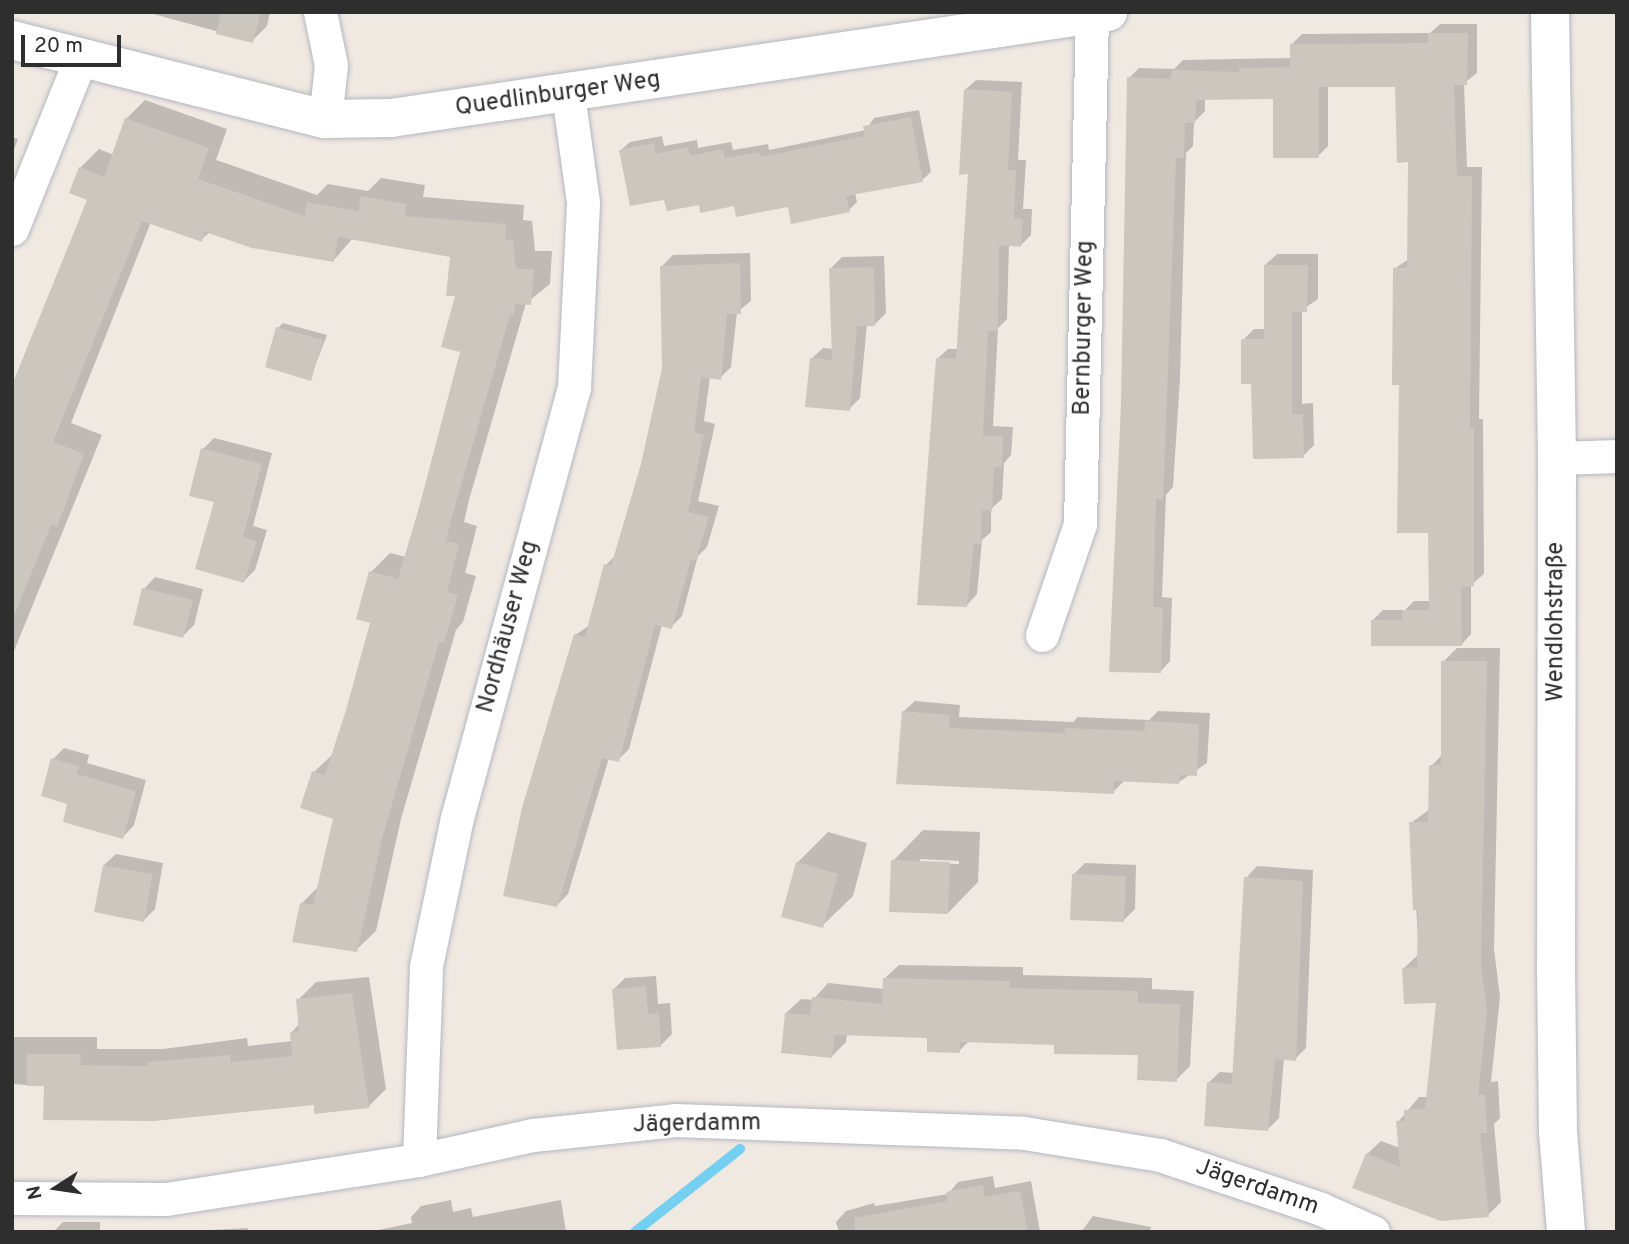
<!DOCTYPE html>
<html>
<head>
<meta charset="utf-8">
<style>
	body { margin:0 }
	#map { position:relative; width:1629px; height:1244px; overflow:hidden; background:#efe9e1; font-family:Overpass,sans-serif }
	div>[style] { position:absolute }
	.shadow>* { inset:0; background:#0003 }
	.stream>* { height:10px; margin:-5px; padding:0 5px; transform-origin:5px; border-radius:5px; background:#75cff0 }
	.building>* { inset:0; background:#cbc7bf }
	.roads { filter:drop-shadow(0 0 2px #b4b7c1) drop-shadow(0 0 2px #b4b7c1) }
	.minor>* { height:33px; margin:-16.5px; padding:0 16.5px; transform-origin:16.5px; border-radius:16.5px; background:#fff }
	.tertiary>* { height:38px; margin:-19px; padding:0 19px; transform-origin:19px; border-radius:19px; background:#fff }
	span { translate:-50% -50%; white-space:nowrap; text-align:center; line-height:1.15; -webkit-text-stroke:5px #fff; paint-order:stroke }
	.street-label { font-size:24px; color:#2e2e2e }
	.frame { position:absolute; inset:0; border:14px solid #2e2e2e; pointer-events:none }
	.north { position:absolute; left:21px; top:1153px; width:70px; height:70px; -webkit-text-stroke:5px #fff; paint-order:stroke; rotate:258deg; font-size:19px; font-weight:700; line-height:28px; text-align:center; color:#2e2e2e }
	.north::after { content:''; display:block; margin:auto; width:24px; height:32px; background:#2e2e2e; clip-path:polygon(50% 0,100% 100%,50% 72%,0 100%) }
	.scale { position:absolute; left:21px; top:35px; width:100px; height:32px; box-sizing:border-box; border:4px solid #2e2e2e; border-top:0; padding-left:9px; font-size:21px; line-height:24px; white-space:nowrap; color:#2e2e2e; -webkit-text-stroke:5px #fff; paint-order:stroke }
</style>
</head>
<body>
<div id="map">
	<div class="shadow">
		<div style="clip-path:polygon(146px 12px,270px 12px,267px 26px,252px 41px)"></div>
		<div style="clip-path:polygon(1440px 24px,1477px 24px,1477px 73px,1464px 83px,1467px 167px,1482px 167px,1479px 419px,1483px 419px,1484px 574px,1471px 585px,1471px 634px,1461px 645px,1373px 620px,1383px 610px,1405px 610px,1414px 601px,1431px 601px,1430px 532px,1401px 384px,1394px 269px,1409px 259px,1410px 160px,1396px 85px,1328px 85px,1328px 146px,1318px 156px,1275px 97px,1205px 98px,1205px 111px,1194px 122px,1193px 146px,1186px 153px,1180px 379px,1173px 487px,1166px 495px,1162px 597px,1172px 598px,1170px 661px,1160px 672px,1122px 403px,1129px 78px,1139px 68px,1174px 69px,1183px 60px,1292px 58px,1292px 44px,1302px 34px,1430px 33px)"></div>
		<div style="clip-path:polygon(976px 80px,1022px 82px,1018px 160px,1026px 160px,1023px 209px,1032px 209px,1031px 235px,1021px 245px,1009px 244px,1007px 319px,998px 328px,993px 426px,1013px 427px,1011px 455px,1004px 463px,1002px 499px,991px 509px,991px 532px,982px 540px,977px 594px,967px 605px,937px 359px,948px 349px,959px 349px,970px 172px,965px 90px)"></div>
		<div style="clip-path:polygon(145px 100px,227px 129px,216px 160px,317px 195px,328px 184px,368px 191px,381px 178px,425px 185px,423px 197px,524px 205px,523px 220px,532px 221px,535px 251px,552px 251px,550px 284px,526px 303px,469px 500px,464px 522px,477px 526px,465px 573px,476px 576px,463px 622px,456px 630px,401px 819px,376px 931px,356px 950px,302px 903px,319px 886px,335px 818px,314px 772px,334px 753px,372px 622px,371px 572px,390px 553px,406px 557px,462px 351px,452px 255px,353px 238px,334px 260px,210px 232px,201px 240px,151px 222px,71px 423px,102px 435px,12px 656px,12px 390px,89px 199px,80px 168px,99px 149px,114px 155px,126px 119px)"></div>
		<div style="clip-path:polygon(919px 110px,931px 172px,922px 180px,855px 193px,857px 202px,849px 210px,665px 198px,621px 150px,630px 142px,662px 136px,664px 146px,697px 140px,698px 148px,731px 142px,733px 150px,768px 144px,769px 150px,866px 130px,874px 118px)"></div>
		<div style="clip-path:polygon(12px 137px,18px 139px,12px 155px)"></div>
		<div style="clip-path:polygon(750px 253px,751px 301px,737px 312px,731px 367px,720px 378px,710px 377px,704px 421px,715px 424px,698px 501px,719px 506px,707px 547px,698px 556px,682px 616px,671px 627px,662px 625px,629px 749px,618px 760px,609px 758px,568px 894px,557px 905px,575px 635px,590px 625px,606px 565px,616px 555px,643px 465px,664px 368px,662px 266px,673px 255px)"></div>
		<div style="clip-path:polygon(1277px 254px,1318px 254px,1318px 299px,1302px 310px,1302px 404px,1313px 403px,1314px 445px,1303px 456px,1253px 382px,1243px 340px,1254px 329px,1265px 329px,1265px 265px)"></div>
		<div style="clip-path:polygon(884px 256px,886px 313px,875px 324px,867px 324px,860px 398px,849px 409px,811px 359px,823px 348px,834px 349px,831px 268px,842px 257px)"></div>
		<div style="clip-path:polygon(283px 323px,327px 335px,310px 379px,278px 328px)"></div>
		<div style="clip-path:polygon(214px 438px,272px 453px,253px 526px,267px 530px,255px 570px,244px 581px,203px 449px)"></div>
		<div style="clip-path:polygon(155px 577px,203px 589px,194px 625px,183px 636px,144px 589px)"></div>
		<div style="clip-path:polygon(1457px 648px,1500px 648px,1494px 949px,1500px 997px,1491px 1082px,1498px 1081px,1500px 1118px,1494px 1124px,1501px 1202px,1488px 1215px,1367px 1154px,1381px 1141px,1400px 1148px,1398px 1122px,1419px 1097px,1428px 1097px,1438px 1001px,1404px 968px,1419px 954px,1411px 823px,1430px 809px,1431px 766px,1443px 754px,1443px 662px)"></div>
		<div style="clip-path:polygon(915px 701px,960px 705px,959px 717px,1073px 722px,1078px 717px,1149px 720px,1158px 711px,1210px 713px,1207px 763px,1179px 782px,1124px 781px,1113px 792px,903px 712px)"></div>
		<div style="clip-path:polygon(64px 748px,89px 755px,87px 763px,146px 780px,134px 825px,123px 837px,69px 803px,53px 759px)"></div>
		<div style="clip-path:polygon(evenodd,923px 830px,980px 832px,978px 882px,948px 913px,893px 861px,923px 830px,920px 859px,959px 861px,959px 864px,920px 863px,920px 859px)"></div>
		<div style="clip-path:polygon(828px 832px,867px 843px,853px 896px,822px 926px,797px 863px)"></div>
		<div style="clip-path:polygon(116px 854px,163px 863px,155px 909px,144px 920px,104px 865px)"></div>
		<div style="clip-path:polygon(1085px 863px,1136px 865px,1135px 909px,1124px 920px,1074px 874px)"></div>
		<div style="clip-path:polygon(1257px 866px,1313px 870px,1306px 1048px,1295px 1059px,1284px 1058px,1279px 1118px,1268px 1129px,1208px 1083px,1220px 1072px,1235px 1073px,1246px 878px)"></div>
		<div style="clip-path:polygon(899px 965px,1023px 967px,1023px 975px,1152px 978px,1152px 989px,1194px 991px,1190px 1066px,1176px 1080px,1140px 1053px,1056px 1043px,969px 1041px,959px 1051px,929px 1036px,847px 1034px,846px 1042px,832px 1056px,786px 1013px,801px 999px,813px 1000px,828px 983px,884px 989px,884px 979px)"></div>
		<div style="clip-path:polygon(656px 976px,658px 1004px,670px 1003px,672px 1034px,661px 1045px,614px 989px,625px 978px)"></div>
		<div style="clip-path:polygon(369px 977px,386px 1089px,368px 1107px,12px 1084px,12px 1037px,97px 1037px,97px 1049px,163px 1049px,247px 1038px,248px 1046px,292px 1041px,291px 1033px,300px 1023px,298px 1000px,316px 982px)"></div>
		<div style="clip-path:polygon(993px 1176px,995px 1188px,1031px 1181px,1040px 1232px,839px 1232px,836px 1222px,846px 1211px,874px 1203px,875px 1206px,948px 1194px,958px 1182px)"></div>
		<div style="clip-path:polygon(451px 1200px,453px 1212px,471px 1208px,473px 1217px,561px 1200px,566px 1232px,369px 1232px,412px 1223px,411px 1217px,421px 1206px)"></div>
		<div style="clip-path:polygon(1093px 1216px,1151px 1227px,1150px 1232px,1081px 1232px)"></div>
		<div style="clip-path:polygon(63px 1222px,100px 1222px,100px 1232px,53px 1232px)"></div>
		<div style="clip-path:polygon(248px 1228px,248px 1232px,191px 1232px,191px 1231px)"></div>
	</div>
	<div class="stream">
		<div style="left:635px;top:1232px;width:134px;rotate:-38.3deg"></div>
	</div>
	<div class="building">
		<div style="clip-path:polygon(221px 12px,261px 12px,253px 43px,216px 34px)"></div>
		<div style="clip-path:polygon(1428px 33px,1468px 33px,1467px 85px,1454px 85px,1457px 176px,1472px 176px,1470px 428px,1474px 428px,1474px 586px,1461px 587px,1462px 646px,1371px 646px,1371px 620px,1403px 620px,1402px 610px,1429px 610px,1428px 533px,1397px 533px,1399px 385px,1392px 385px,1393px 268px,1407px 268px,1408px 162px,1397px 163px,1395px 87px,1319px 87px,1319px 158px,1273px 158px,1273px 99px,1196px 100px,1195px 123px,1185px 123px,1184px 158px,1176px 158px,1163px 499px,1156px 499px,1153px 607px,1163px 607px,1161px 673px,1109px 672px,1121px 403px,1127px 77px,1171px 79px,1172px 70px,1239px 72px,1239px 68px,1290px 67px,1290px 44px,1428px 43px)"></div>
		<div style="clip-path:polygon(964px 89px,1012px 92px,1008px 170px,1016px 170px,1014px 218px,1023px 219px,1021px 247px,999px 245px,998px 331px,988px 331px,983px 436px,1003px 436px,1002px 467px,994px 467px,992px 511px,982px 510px,981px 544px,974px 544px,967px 607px,917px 605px,936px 358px,956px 359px,968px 174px,959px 175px)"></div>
		<div style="clip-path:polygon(911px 117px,923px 182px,846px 196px,850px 212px,791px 224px,788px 207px,736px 217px,734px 206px,700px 213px,699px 205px,667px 211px,664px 200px,630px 206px,619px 150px,654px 143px,655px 154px,688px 147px,690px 156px,723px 149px,725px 158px,760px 152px,761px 157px,865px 136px,863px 126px)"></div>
		<div style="clip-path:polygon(125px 118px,209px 148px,198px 179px,305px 216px,307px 202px,358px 211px,361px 196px,407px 204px,405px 216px,506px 224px,505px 239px,513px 240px,516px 269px,534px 269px,531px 305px,515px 304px,514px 315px,510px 315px,451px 520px,446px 541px,459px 544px,447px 592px,458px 595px,444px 643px,439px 642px,382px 839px,357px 952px,292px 942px,300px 903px,313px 905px,333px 819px,300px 808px,312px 771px,325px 775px,346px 710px,370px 623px,356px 619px,369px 571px,398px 579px,420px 504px,460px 352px,441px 347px,455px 296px,446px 296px,450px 257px,338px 237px,334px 262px,252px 248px,205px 232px,202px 242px,142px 221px,53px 442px,84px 454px,57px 527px,51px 525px,12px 621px,12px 385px,87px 200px,69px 193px,79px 167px,104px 177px)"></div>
		<div style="clip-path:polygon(740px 263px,741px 314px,727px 314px,721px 380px,701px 377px,694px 432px,704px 435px,688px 512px,709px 517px,696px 560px,691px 559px,672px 629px,655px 625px,619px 762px,602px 758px,557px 907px,503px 896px,522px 808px,574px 634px,585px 637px,604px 564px,611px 566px,641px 464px,662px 368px,660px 266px)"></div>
		<div style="clip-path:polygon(1264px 265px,1308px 265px,1307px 312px,1292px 312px,1292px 414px,1303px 414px,1304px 458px,1253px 459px,1251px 384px,1241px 384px,1241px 339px,1264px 339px)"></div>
		<div style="clip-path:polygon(874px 267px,875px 326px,857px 326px,850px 411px,805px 407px,810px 358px,832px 360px,829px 268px)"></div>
		<div style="clip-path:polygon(276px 327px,323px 340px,311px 381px,265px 367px)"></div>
		<div style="clip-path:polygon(201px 448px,262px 464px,243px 537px,257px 541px,244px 583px,195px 569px,214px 502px,189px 496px)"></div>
		<div style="clip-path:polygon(142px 588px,193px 600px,183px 638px,133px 625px)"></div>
		<div style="clip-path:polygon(1441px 661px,1487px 661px,1481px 964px,1487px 1011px,1478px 1095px,1485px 1094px,1487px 1133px,1480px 1133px,1489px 1217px,1441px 1221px,1352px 1188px,1366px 1153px,1400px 1167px,1396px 1121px,1404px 1121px,1404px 1110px,1425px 1109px,1436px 1003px,1404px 1004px,1402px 968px,1417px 967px,1418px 910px,1413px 910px,1409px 822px,1428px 822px,1429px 765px,1441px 765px)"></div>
		<div style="clip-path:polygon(902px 711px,950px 715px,949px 728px,1065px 733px,1065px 728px,1145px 731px,1145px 721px,1199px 724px,1197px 776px,1180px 775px,1179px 784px,1114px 781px,1114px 794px,896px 784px)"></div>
		<div style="clip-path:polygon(51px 758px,79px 766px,77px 774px,136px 791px,123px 839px,63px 822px,67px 804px,41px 796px)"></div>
		<div style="clip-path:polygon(891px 860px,950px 862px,948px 914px,889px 912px)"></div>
		<div style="clip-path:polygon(796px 862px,838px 874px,823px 928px,781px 917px)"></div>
		<div style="clip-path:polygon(103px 865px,153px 874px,144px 922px,94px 912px)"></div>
		<div style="clip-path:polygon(1072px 874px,1126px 876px,1124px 922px,1070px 920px)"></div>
		<div style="clip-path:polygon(1244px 877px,1303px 881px,1296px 1061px,1275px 1059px,1268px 1131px,1204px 1126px,1207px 1082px,1232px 1084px)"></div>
		<div style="clip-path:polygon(883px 978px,1010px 981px,1009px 988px,1138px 991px,1138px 1003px,1180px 1004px,1177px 1082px,1137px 1080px,1138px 1055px,1054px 1054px,1054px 1045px,960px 1042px,960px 1053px,927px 1052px,927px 1038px,835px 1035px,832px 1058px,781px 1053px,785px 1013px,810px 1015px,812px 997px,882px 1004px)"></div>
		<div style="clip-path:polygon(646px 986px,648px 1014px,659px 1013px,661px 1047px,617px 1050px,612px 989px)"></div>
		<div style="clip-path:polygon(352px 993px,369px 1108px,314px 1114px,314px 1105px,154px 1121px,43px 1120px,44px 1086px,27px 1086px,27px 1054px,81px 1054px,80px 1065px,148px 1066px,147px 1062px,230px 1055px,231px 1062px,292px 1056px,290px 1032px,299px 1031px,296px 999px)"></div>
		<div style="clip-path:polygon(983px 1185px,985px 1197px,1020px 1191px,1028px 1232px,855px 1232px,854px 1218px,947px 1201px,946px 1192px)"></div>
	</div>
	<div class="roads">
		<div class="minor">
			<div style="left:320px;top:12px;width:54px;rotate:78.3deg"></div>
			<div style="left:331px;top:65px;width:54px;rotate:96.3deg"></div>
			<div style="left:12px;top:229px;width:182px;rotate:-68.1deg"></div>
			<div style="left:1557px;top:458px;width:60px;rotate:-1.9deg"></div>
			<div style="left:1042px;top:635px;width:117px;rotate:-71.1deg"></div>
			<div style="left:1080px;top:524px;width:510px;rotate:-88.65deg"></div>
			<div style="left:419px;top:1160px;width:194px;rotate:-87.9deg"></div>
			<div style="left:426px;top:966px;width:151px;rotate:-78.2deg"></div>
			<div style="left:457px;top:818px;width:446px;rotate:-74.8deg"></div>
			<div style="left:574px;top:388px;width:186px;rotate:-87.2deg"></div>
			<div style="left:583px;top:202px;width:109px;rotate:-97.9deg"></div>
			<div style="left:12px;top:1198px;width:154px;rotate:0.4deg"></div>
			<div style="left:166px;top:1199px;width:256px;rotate:-8.8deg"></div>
			<div style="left:419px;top:1160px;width:117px;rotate:-12.4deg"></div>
			<div style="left:533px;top:1135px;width:143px;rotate:-6deg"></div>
			<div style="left:675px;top:1120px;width:349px;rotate:2.1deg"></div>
			<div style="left:1024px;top:1133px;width:138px;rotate:9.2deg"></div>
			<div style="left:1160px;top:1155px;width:170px;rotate:18.5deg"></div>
			<div style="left:1321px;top:1209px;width:57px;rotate:23.9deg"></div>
		</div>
		<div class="tertiary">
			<div style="left:1550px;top:12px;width:446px;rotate:89.1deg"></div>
			<div style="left:1557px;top:458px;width:511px;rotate:90.11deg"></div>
			<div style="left:1556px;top:969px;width:163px;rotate:89.3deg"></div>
			<div style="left:1558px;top:1132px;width:100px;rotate:85.4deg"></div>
			<div style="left:12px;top:40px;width:323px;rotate:14.2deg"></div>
			<div style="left:325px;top:119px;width:66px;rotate:-0.9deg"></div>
			<div style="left:391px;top:118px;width:725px;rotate:-8.41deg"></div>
		</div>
	</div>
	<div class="street-label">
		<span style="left:558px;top:95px;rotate:-8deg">Quedlinburger Weg</span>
		<span style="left:1085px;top:328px;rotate:-89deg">Bernburger Weg</span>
		<span style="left:1557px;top:622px;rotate:-90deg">Wendlohstraße</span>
		<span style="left:509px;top:627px;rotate:-75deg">Nordhäuser Weg</span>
		<span style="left:697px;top:1125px;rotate:-1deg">Jägerdamm</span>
		<span style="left:1257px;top:1188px;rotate:19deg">Jägerdamm</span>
	</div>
	<div class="frame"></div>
	<div class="north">N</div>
	<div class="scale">20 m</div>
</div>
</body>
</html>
